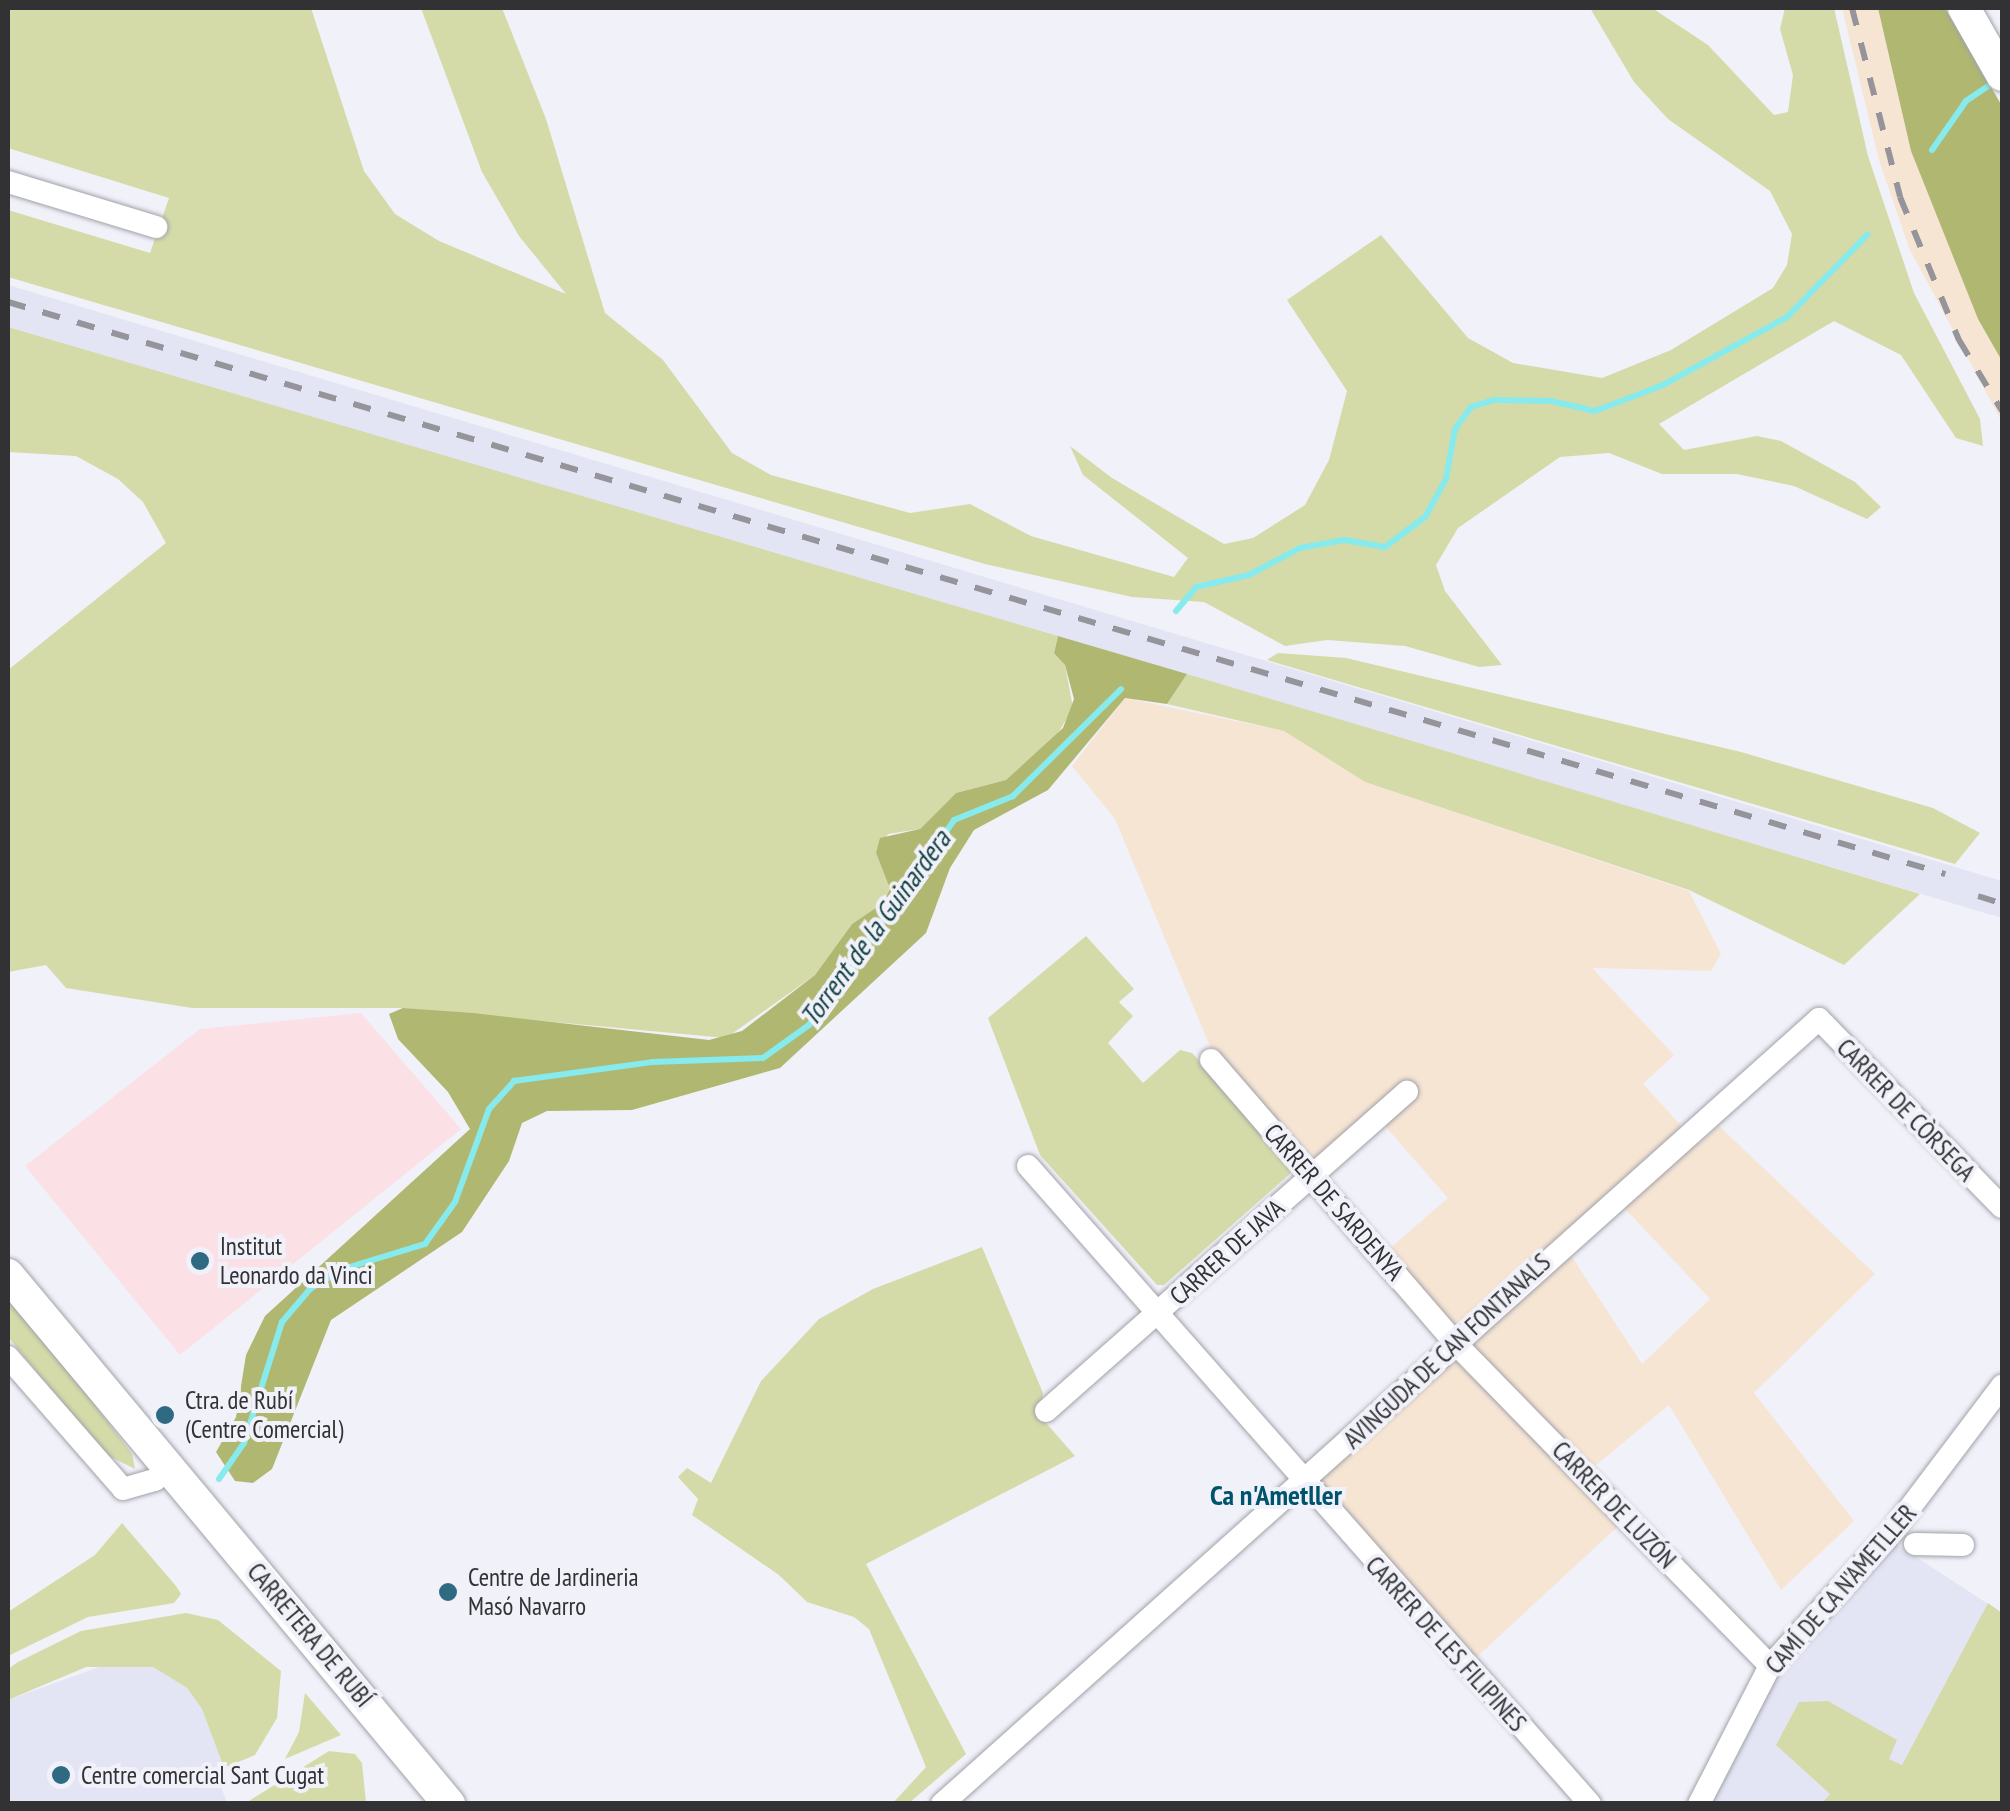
<!DOCTYPE html>
<html>
<head>
<meta charset="utf-8">
<style>
	body { margin:0 }
	#map { position:relative; width:2010px; height:1811px; overflow:hidden; background:#f1f1fa; font-family:"PT Sans Narrow",sans-serif }
	div>[style] { position:absolute }
	.built>* { inset:0; background:#e4e5f4 }
	.industrial>* { inset:0; background:#f7e5d4 }
	.education>* { inset:0; background:#fbe1e6 }
	.green>* { inset:0; background:#d5dba8 }
	.forest>* { inset:0; background:#b0b771 }
	.stream>* { height:6px; margin:-3px; padding:0 3px; transform-origin:3px; border-radius:3px; background:#87eaed }
	.roads { filter:drop-shadow(0 0 2px #a1a2a9) drop-shadow(0 0 2px #a1a2a9) }
	.street>* { height:22px; margin:-11px; padding:0 11px; transform-origin:11px; border-radius:11px; background:#fff }
	.secondary>* { height:32px; margin:-16px; padding:0 16px; transform-origin:16px; border-radius:16px; background:#fff }
	.rail>* { height:6px; margin-top:-3px; transform-origin:0; background:repeating-linear-gradient(90deg,#94949a 0 18px,transparent 0 36px) }
	.dots>* { width:28px; height:28px; translate:-50% -50%; box-sizing:border-box; border:5px solid #f1f1fa; border-radius:50% }
	span { translate:-50% -50%; white-space:nowrap; text-align:center; line-height:1.15; -webkit-text-stroke:8px #f1f1fa; paint-order:stroke }
	.street-label { font-size:25px; color:#323235 }
	.poi-label { font-size:25px; color:#323235 }
	.left { translate:0 -50%; text-align:left }
	.water-label { font-size:28px; color:#124142; font-style:italic }
	.neighbourhood-label { font-size:28px; color:#00536c; font-weight:700 }
	.frame { position:absolute; inset:0; border:10px solid #323235; pointer-events:none }
</style>
</head>
<body>
<div id="map">
	<div class="built">
		<div style="clip-path:polygon(8px 285px,2002px 881px,2002px 918px,8px 327px)"></div>
		<div style="clip-path:polygon(1887px 1538px,2002px 1613px,2002px 1803px,1699px 1804px,1770px 1666px)"></div>
		<div style="clip-path:polygon(113px 1662px,153px 1667px,187px 1688px,202px 1709px,224px 1768px,216px 1774px,227px 1803px,8px 1804px,8px 1700px)"></div>
	</div>
	<div class="industrial">
		<div style="clip-path:polygon(1842px 8px,1878px 8px,1911px 151px,1978px 319px,2002px 361px,2002px 422px,1909px 248px,1879px 160px)"></div>
		<div style="clip-path:polygon(evenodd,1125px 698px,1284px 731px,1365px 782px,1689px 891px,1721px 954px,1711px 971px,1592px 968px,1674px 1055px,1643px 1084px,1698px 1144px,1719px 1126px,1875px 1274px,1754px 1393px,1854px 1521px,1781px 1590px,1669px 1405px,1585px 1474px,1627px 1518px,1466px 1667px,1303px 1485px,1457px 1345px,1381px 1256px,1448px 1198px,1378px 1118px,1311px 1175px,1219px 1068px,1115px 819px,1072px 766px,1125px 698px,1614px 1197px,1710px 1299px,1642px 1364px,1570px 1254px,1614px 1197px)"></div>
	</div>
	<div class="education">
		<div style="clip-path:polygon(361px 1013px,461px 1129px,180px 1355px,25px 1166px,200px 1029px)"></div>
	</div>
	<div class="green">
		<div style="clip-path:polygon(8px 8px,311px 8px,364px 171px,395px 214px,439px 241px,566px 294px,519px 236px,482px 172px,421px 8px,502px 8px,546px 119px,605px 313px,663px 360px,732px 453px,771px 475px,910px 513px,970px 504px,1031px 536px,1174px 577px,1188px 558px,1083px 475px,1070px 446px,1112px 478px,1224px 544px,1253px 538px,1305px 505px,1329px 460px,1347px 391px,1287px 300px,1381px 235px,1468px 338px,1513px 363px,1602px 378px,1671px 350px,1773px 288px,1787px 265px,1792px 234px,1770px 191px,1668px 119px,1634px 82px,1590px 8px,1652px 8px,1708px 45px,1774px 115px,1788px 112px,1793px 75px,1780px 29px,1785px 8px,1834px 8px,1868px 156px,1914px 293px,1980px 419px,1983px 446px,1956px 438px,1901px 355px,1834px 321px,1659px 424px,1684px 450px,1757px 436px,1781px 441px,1855px 482px,1881px 507px,1867px 519px,1794px 486px,1737px 474px,1662px 474px,1609px 453px,1560px 457px,1458px 528px,1436px 565px,1445px 591px,1502px 665px,1479px 667px,1405px 646px,1327px 640px,1285px 646px,1204px 602px,1132px 597px,985px 564px,8px 277px,8px 210px,150px 253px,169px 198px,8px 148px)"></div>
		<div style="clip-path:polygon(8px 327px,1058px 636px,1054px 652px,1065px 665px,1073px 708px,1057px 735px,1006px 780px,956px 793px,920px 829px,888px 834px,876px 853px,890px 889px,883px 903px,852px 924px,815px 975px,726px 1038px,403px 1008px,192px 1008px,66px 988px,46px 965px,8px 972px,8px 670px,166px 543px,143px 502px,118px 479px,76px 456px,8px 452px)"></div>
		<div style="clip-path:polygon(1278px 653px,1346px 658px,1741px 752px,1933px 808px,1980px 833px,1955px 864px,1267px 660px)"></div>
		<div style="clip-path:polygon(1187px 674px,1369px 728px,1920px 894px,1844px 965px,1689px 890px,1365px 782px,1284px 731px,1167px 704px)"></div>
		<div style="clip-path:polygon(1086px 936px,1134px 989px,1119px 1002px,1133px 1016px,1108px 1043px,1143px 1083px,1180px 1050px,1192px 1053px,1292px 1164px,1292px 1172px,1164px 1285px,1157px 1285px,1040px 1155px,988px 1018px)"></div>
		<div style="clip-path:polygon(982px 1247px,1043px 1393px,1039px 1415px,1075px 1456px,866px 1564px,966px 1754px,909px 1803px,893px 1803px,926px 1767px,869px 1629px,854px 1617px,807px 1602px,779px 1575px,692px 1515px,698px 1499px,678px 1477px,687px 1468px,711px 1483px,761px 1381px,819px 1319px,873px 1289px)"></div>
		<div style="clip-path:polygon(8px 1289px,132px 1454px,135px 1469px,105px 1454px,8px 1337px)"></div>
		<div style="clip-path:polygon(122px 1523px,176px 1586px,181px 1594px,174px 1603px,88px 1617px,8px 1656px,8px 1612px,95px 1555px)"></div>
		<div style="clip-path:polygon(1988px 1603px,2002px 1613px,2002px 1803px,1822px 1803px,1830px 1794px,1776px 1745px,1799px 1702px,1828px 1701px,1897px 1740px,1889px 1759px,1902px 1765px)"></div>
		<div style="clip-path:polygon(186px 1613px,218px 1620px,281px 1671px,277px 1718px,255px 1755px,224px 1768px,202px 1709px,187px 1688px,153px 1667px,86px 1667px,8px 1700px,8px 1669px,18px 1662px,81px 1631px)"></div>
		<div style="clip-path:polygon(305px 1693px,341px 1735px,285px 1759px,299px 1732px)"></div>
		<div style="clip-path:polygon(329px 1751px,355px 1754px,362px 1763px,366px 1803px,244px 1804px)"></div>
	</div>
	<div class="forest">
		<div style="clip-path:polygon(1878px 8px,1945px 8px,2002px 106px,2002px 361px,1978px 319px,1911px 151px)"></div>
		<div style="clip-path:polygon(1058px 636px,1187px 674px,1167px 704px,1125px 698px,1048px 790px,974px 830px,950px 868px,926px 933px,780px 1068px,632px 1110px,547px 1111px,522px 1123px,509px 1161px,462px 1232px,331px 1320px,272px 1469px,253px 1483px,235px 1481px,216px 1452px,236px 1417px,246px 1355px,265px 1316px,470px 1129px,448px 1092px,398px 1039px,389px 1014px,403px 1008px,473px 1013px,709px 1040px,742px 1031px,815px 975px,852px 924px,883px 903px,890px 889px,876px 853px,880px 838px,920px 829px,956px 793px,1006px 780px,1063px 728px,1074px 699px,1065px 665px,1054px 653px)"></div>
	</div>
	<div class="stream">
		<div style="left:1932px;top:150px;width:60px;rotate:-55.2deg"></div>
		<div style="left:1966px;top:101px;width:34px;rotate:-34deg"></div>
		<div style="left:1176px;top:611px;width:31px;rotate:-50deg"></div>
		<div style="left:1196px;top:587px;width:54px;rotate:-12.8deg"></div>
		<div style="left:1249px;top:575px;width:58px;rotate:-27.9deg"></div>
		<div style="left:1300px;top:548px;width:45px;rotate:-10.3deg"></div>
		<div style="left:1344px;top:540px;width:42px;rotate:9.7deg"></div>
		<div style="left:1385px;top:547px;width:50px;rotate:-36.9deg"></div>
		<div style="left:1425px;top:517px;width:43px;rotate:-61.1deg"></div>
		<div style="left:1446px;top:479px;width:51px;rotate:-79.8deg"></div>
		<div style="left:1455px;top:429px;width:27px;rotate:-54deg"></div>
		<div style="left:1471px;top:407px;width:24px;rotate:-17deg"></div>
		<div style="left:1494px;top:400px;width:57px;rotate:1deg"></div>
		<div style="left:1551px;top:401px;width:45px;rotate:12.8deg"></div>
		<div style="left:1595px;top:411px;width:73px;rotate:-20.9deg"></div>
		<div style="left:1663px;top:385px;width:141px;rotate:-28.7deg"></div>
		<div style="left:1787px;top:317px;width:115px;rotate:-45.7deg"></div>
		<div style="left:219px;top:1479px;width:44px;rotate:-55.2deg"></div>
		<div style="left:244px;top:1443px;width:127px;rotate:-72.6deg"></div>
		<div style="left:282px;top:1322px;width:43px;rotate:-49.7deg"></div>
		<div style="left:310px;top:1289px;width:39px;rotate:-31deg"></div>
		<div style="left:343px;top:1269px;width:86px;rotate:-17deg"></div>
		<div style="left:425px;top:1244px;width:52px;rotate:-54.5deg"></div>
		<div style="left:455px;top:1202px;width:99px;rotate:-69.9deg"></div>
		<div style="left:489px;top:1109px;width:38px;rotate:-48deg"></div>
		<div style="left:514px;top:1081px;width:139px;rotate:-7.8deg"></div>
		<div style="left:652px;top:1062px;width:111px;rotate:-2.1deg"></div>
		<div style="left:763px;top:1058px;width:57px;rotate:-35.7deg"></div>
		<div style="left:809px;top:1025px;width:251px;rotate:-54.7deg"></div>
		<div style="left:954px;top:820px;width:64px;rotate:-22.1deg"></div>
		<div style="left:1013px;top:796px;width:152px;rotate:-44.7deg"></div>
	</div>
	<div class="roads">
		<div class="street">
			<div style="left:8px;top:182px;width:155px;rotate:16.9deg"></div>
			<div style="left:1211px;top:1060px;width:376px;rotate:49.2deg"></div>
			<div style="left:1457px;top:1345px;width:448px;rotate:45.7deg"></div>
			<div style="left:1028px;top:1166px;width:850px;rotate:48.62deg"></div>
			<div style="left:8px;top:1357px;width:175px;rotate:48.9deg"></div>
			<div style="left:123px;top:1489px;width:33px;rotate:-16deg"></div>
			<div style="left:155px;top:1480px;width:20px;rotate:-41deg"></div>
			<div style="left:1046px;top:1411px;width:482px;rotate:-41.5deg"></div>
			<div style="left:1915px;top:1544px;width:48px;rotate:1.2deg"></div>
			<div style="left:942px;top:1804px;width:1177px;rotate:-41.83deg"></div>
			<div style="left:1819px;top:1019px;width:262px;rotate:45.8deg"></div>
			<div style="left:1699px;top:1804px;width:155px;rotate:-62.8deg"></div>
			<div style="left:1770px;top:1666px;width:173px;rotate:-47.6deg"></div>
			<div style="left:1887px;top:1538px;width:191px;rotate:-52.9deg"></div>
		</div>
		<div class="secondary">
			<div style="left:1964px;top:8px;width:77px;rotate:60.4deg"></div>
			<div style="left:8px;top:1275px;width:689px;rotate:50.18deg"></div>
		</div>
	</div>
	<div class="rail">
		<div style="left:1852px;top:8px;width:195px;rotate:75.7deg"></div>
		<div style="left:1900px;top:197px;width:155px;rotate:67.6deg"></div>
		<div style="left:1959px;top:340px;width:83px;rotate:58.8deg"></div>
		<div style="left:8px;top:302px;width:2020px;rotate:16.45deg"></div>
		<div style="left:1978px;top:896px;width:25px;rotate:18deg"></div>
	</div>
	<div class="dots">
		<div style="left:200px;top:1261px;background:#2e6a81"></div>
		<div style="left:165px;top:1415px;background:#2e6a81"></div>
		<div style="left:448px;top:1592px;background:#2e6a81"></div>
		<div style="left:61px;top:1775px;background:#2e6a81"></div>
	</div>
	<div class="street-label">
		<span style="left:1906px;top:1110px;rotate:46deg">CARRER DE CÒRSEGA</span>
		<span style="left:1334px;top:1202px;rotate:49deg">CARRER DE SARDENYA</span>
		<span style="left:1227px;top:1252px;rotate:-42deg">CARRER DE JAVA</span>
		<span style="left:1447px;top:1351px;rotate:-43deg">AVINGUDA DE CAN FONTANALS</span>
		<span style="left:1614px;top:1505px;rotate:46deg">CARRER DE LUZÓN</span>
		<span style="left:1841px;top:1589px;rotate:-49deg">CAMÍ DE CA N'AMETLLER</span>
		<span style="left:310px;top:1635px;rotate:50deg">CARRETERA DE RUBÍ</span>
		<span style="left:1446px;top:1644px;rotate:48deg">CARRER DE LES FILIPINES</span>
	</div>
	<div class="poi-label">
		<span class="left" style="left:220px;top:1261px">Institut<br>Leonardo da Vinci</span>
		<span class="left" style="left:185px;top:1415px">Ctra. de Rubí<br>(Centre Comercial)</span>
		<span class="left" style="left:468px;top:1592px">Centre de Jardineria<br>Masó Navarro</span>
		<span class="left" style="left:81px;top:1775px">Centre comercial Sant Cugat</span>
	</div>
	<div class="water-label">
		<span style="left:875px;top:928px;rotate:-54deg">Torrent de la Guinardera</span>
	</div>
	<div class="neighbourhood-label">
		<span style="left:1276px;top:1495px">Ca n'Ametller</span>
	</div>
	<div class="frame"></div>
</div>
</body>
</html>
